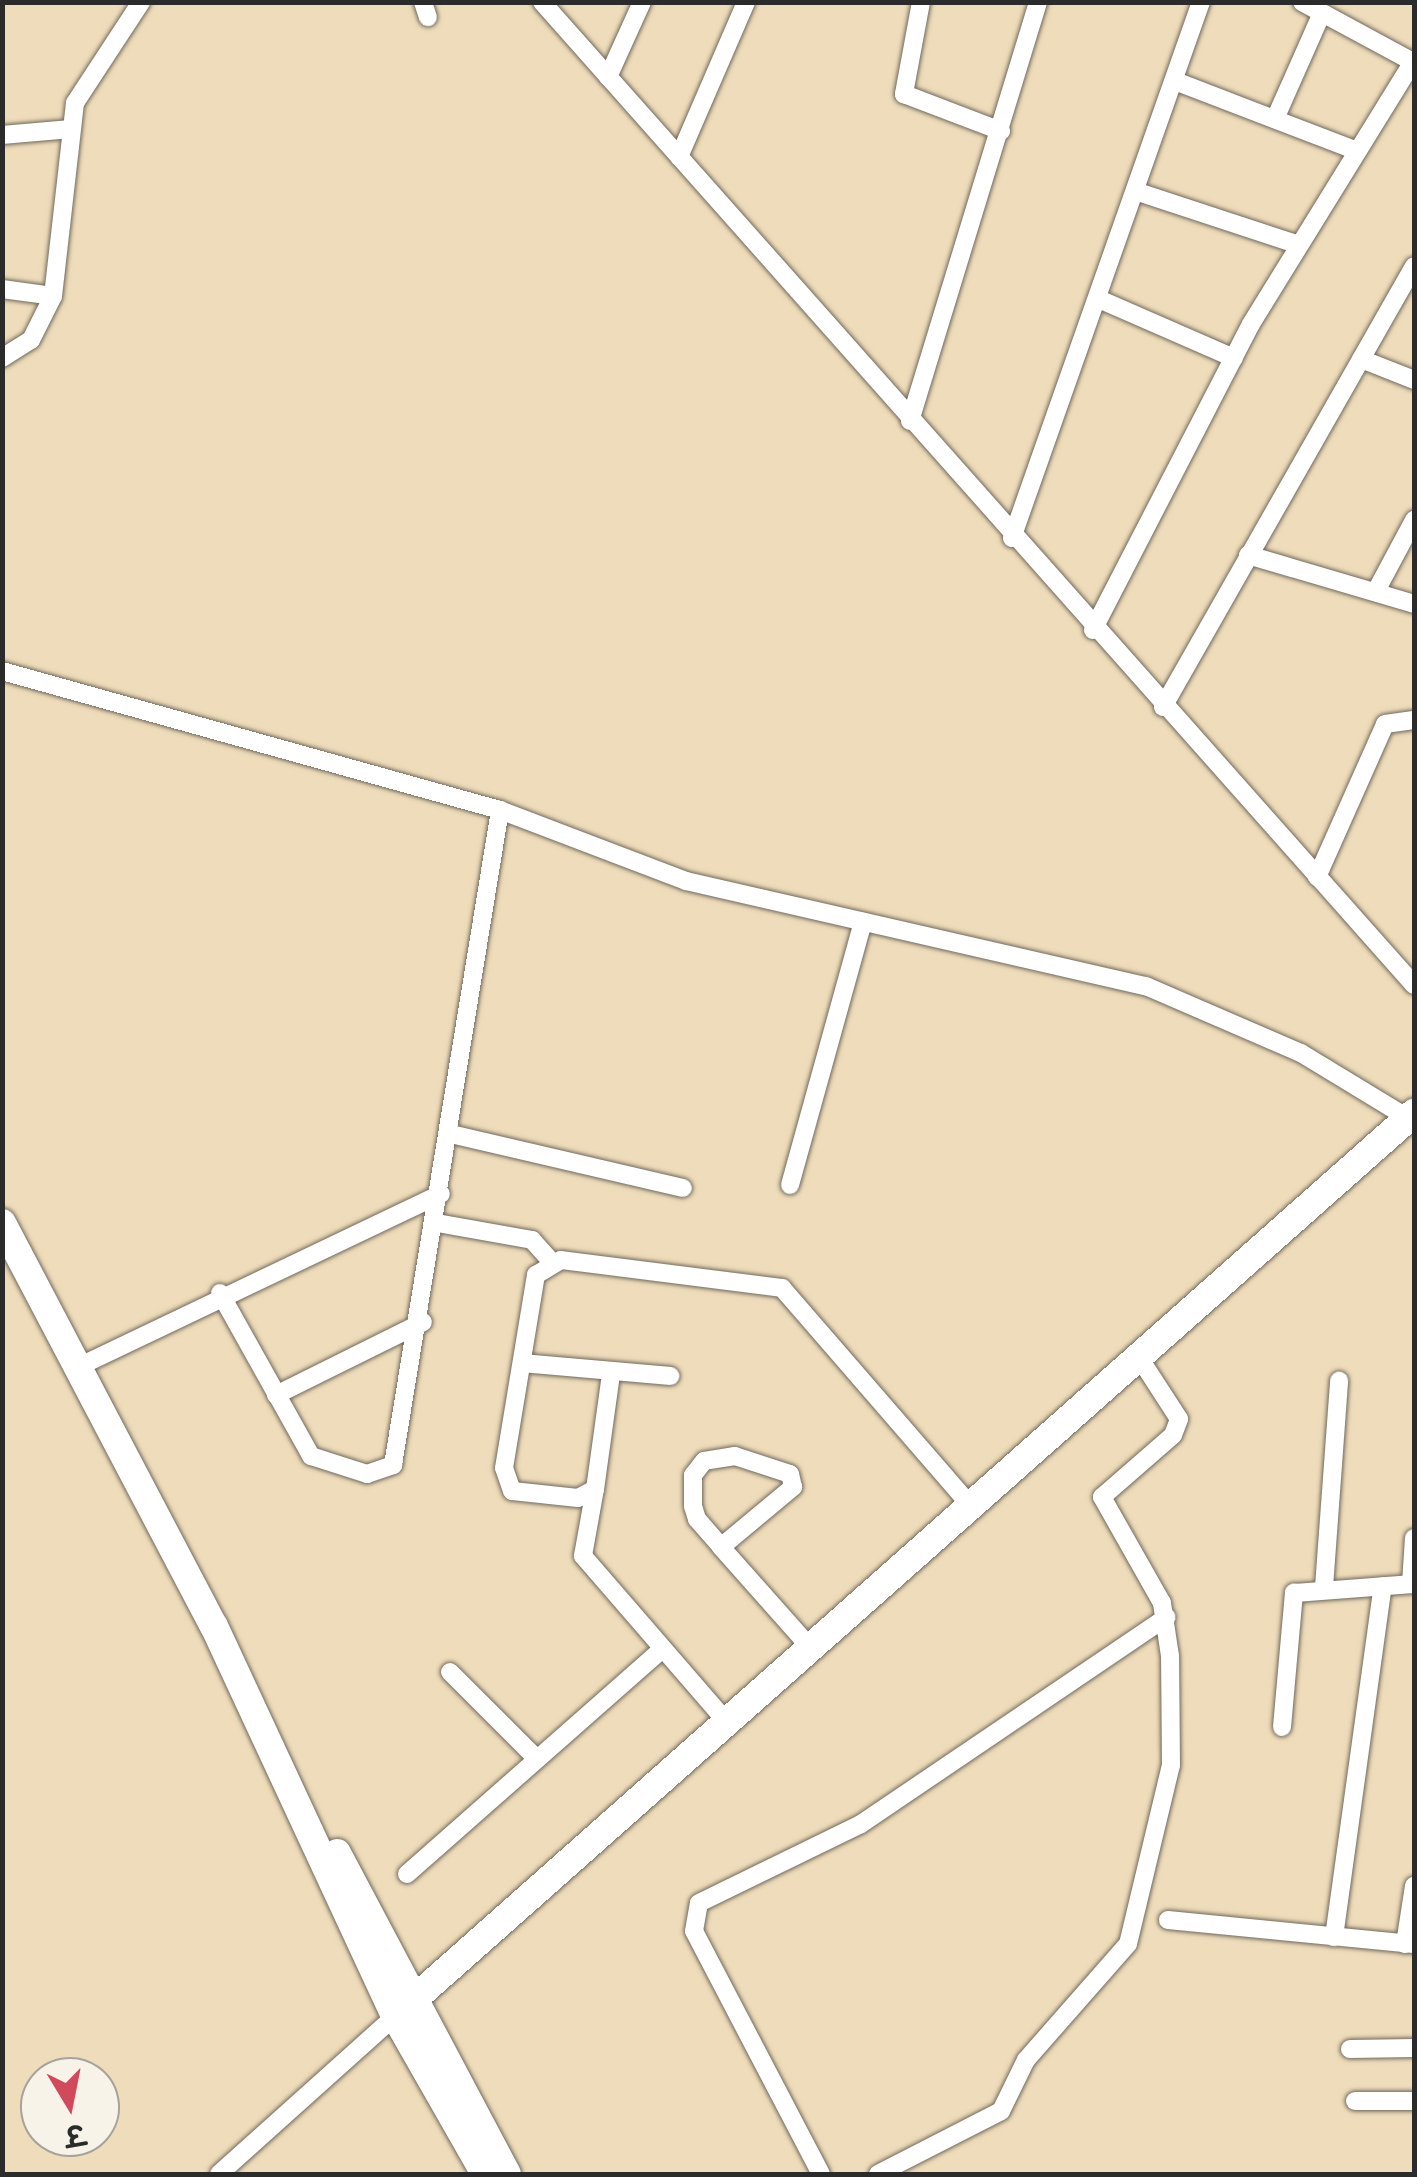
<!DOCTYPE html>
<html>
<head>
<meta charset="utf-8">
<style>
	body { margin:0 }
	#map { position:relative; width:1417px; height:2177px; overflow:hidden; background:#efdcba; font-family:Caveat,"Playpen Sans Deva",sans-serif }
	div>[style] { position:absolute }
	.roads { filter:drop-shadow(0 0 2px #70695d) drop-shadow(0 0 2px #70695d) }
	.minor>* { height:18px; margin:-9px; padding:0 9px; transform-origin:9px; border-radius:9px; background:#fff }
	.highway>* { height:28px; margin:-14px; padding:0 14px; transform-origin:14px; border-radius:14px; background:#fff }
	span { translate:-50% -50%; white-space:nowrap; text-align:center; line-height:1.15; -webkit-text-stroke:8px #f7f3e8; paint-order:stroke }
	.frame { position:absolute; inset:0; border:5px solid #2b2b2b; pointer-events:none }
	.north { position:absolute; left:20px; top:2057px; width:100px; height:100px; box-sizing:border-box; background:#f7f3e8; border:2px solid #a5a39c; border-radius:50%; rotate:170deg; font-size:28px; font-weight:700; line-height:40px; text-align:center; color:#2b2b2b }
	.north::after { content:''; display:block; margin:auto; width:35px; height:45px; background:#d1495b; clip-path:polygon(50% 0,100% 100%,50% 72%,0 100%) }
</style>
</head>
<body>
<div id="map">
	<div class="roads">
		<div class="minor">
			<div style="left:423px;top:2px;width:16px;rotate:72deg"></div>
			<div style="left:542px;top:2px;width:1314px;rotate:48.42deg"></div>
			<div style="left:921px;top:2px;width:94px;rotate:100.5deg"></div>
			<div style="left:904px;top:94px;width:104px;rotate:20.9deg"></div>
			<div style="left:1302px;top:2px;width:126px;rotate:28.4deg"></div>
			<div style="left:608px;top:77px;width:82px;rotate:-65.6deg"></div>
			<div style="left:1175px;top:81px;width:195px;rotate:21deg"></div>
			<div style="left:1275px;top:119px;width:116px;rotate:-66.1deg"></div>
			<div style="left:2px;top:135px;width:69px;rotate:-5deg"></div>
			<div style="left:679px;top:157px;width:169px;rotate:-66.6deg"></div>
			<div style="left:1138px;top:192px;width:169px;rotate:18.2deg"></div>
			<div style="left:2px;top:289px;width:51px;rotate:7.8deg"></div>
			<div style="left:1101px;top:300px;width:145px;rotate:23.6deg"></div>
			<div style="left:2px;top:358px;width:34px;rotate:-32deg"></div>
			<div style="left:31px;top:340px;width:49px;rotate:-63.4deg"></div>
			<div style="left:53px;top:296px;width:194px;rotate:-83.5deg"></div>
			<div style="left:75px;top:103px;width:121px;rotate:-56.8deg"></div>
			<div style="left:1361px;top:359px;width:57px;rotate:21.6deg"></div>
			<div style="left:910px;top:421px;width:438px;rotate:-73deg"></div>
			<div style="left:1012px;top:538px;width:568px;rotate:-70.58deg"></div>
			<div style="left:1248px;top:555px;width:173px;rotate:16.4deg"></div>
			<div style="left:1376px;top:591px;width:81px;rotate:-61.8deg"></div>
			<div style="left:1093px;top:630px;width:344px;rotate:-62.7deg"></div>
			<div style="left:1251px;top:324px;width:310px;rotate:-58.3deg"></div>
			<div style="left:2px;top:671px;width:517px;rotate:15.6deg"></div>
			<div style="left:500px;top:810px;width:199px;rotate:20.9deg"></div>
			<div style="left:686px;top:881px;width:472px;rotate:12.9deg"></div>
			<div style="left:1146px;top:986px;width:169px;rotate:23.4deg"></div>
			<div style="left:1301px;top:1053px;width:125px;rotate:31.3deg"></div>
			<div style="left:1163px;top:707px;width:507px;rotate:-60.35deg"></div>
			<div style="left:1317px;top:877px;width:167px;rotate:-66deg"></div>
			<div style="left:1385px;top:724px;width:29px;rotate:-8deg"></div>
			<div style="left:451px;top:1134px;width:238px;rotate:13.1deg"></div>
			<div style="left:790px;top:1185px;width:273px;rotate:-74.5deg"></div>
			<div style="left:437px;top:1223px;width:97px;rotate:10.1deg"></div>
			<div style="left:532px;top:1240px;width:27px;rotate:48deg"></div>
			<div style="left:220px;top:1293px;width:187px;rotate:60.8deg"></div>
			<div style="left:311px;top:1456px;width:59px;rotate:17.8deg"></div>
			<div style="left:367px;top:1474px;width:28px;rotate:-19deg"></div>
			<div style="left:393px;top:1465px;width:664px;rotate:-80.72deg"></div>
			<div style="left:522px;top:1363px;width:149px;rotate:5deg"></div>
			<div style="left:78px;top:1367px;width:402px;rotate:-25.5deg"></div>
			<div style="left:611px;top:1374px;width:116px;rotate:97.9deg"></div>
			<div style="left:595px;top:1489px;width:19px;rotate:152deg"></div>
			<div style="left:578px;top:1498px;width:66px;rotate:-173.9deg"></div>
			<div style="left:512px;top:1491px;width:24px;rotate:-109deg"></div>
			<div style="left:504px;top:1468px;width:196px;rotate:-80.6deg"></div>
			<div style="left:536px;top:1275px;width:29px;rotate:-31deg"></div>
			<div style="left:561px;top:1260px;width:223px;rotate:7.2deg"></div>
			<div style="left:782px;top:1288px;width:286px;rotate:49.1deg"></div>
			<div style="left:276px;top:1395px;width:164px;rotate:-26.4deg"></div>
			<div style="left:595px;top:1489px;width:68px;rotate:100.2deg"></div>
			<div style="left:583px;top:1556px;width:216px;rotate:49.1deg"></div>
			<div style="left:721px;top:1547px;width:94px;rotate:-39.8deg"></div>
			<div style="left:793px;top:1487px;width:13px;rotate:-103deg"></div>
			<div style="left:790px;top:1474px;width:58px;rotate:-161.9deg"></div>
			<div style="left:735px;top:1456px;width:31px;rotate:171deg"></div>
			<div style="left:704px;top:1461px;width:18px;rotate:128deg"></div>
			<div style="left:693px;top:1475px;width:31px;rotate:90deg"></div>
			<div style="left:693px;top:1506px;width:14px;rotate:73deg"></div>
			<div style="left:697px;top:1519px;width:37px;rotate:49deg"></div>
			<div style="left:721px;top:1547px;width:131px;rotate:48.4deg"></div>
			<div style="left:1411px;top:1584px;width:46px;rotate:-86.3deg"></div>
			<div style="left:1324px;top:1587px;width:207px;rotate:-85.8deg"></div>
			<div style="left:450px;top:1672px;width:123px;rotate:45deg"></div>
			<div style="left:1282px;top:1727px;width:135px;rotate:-84.9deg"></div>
			<div style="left:1294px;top:1593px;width:120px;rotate:-4.3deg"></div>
			<div style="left:407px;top:1874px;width:337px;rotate:-41.4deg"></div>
			<div style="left:1168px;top:1920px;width:247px;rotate:5.6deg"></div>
			<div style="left:1334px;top:1937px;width:354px;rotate:-82.1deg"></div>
			<div style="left:1405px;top:1944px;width:59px;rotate:-81.2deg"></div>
			<div style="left:1350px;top:2049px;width:64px;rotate:-0.9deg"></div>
			<div style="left:1355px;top:2101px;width:59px"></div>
			<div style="left:219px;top:2174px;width:237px;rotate:-41.9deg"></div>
			<div style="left:821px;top:2174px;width:274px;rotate:-117.6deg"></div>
			<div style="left:694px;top:1931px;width:28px;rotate:-80deg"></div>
			<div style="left:699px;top:1903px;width:180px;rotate:-26deg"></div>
			<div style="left:861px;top:1824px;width:369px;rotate:-34.1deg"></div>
			<div style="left:878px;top:2174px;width:138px;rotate:-27.1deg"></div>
			<div style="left:1001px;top:2111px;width:57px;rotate:-63.9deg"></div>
			<div style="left:1026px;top:2060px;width:154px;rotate:-48.7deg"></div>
			<div style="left:1128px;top:1944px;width:184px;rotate:-76.5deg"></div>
			<div style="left:1171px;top:1765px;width:109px;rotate:-90.5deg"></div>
			<div style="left:1170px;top:1656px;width:54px;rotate:-98.6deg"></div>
			<div style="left:1162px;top:1603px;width:122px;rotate:-119.5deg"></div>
			<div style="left:1102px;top:1497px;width:94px;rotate:-41.1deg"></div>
			<div style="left:1173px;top:1435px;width:17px;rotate:-69deg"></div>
			<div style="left:1179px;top:1419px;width:77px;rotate:-122.9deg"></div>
		</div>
		<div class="highway">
			<div style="left:2px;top:1223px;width:455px;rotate:62.3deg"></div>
			<div style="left:214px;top:1626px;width:430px;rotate:65.1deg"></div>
			<div style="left:395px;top:2016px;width:182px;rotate:60.3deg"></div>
			<div style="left:337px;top:1853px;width:363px;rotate:62.1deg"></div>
			<div style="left:395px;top:2016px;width:1362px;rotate:-41.55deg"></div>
		</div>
	</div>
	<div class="frame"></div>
	<div class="north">उ</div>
</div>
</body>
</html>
